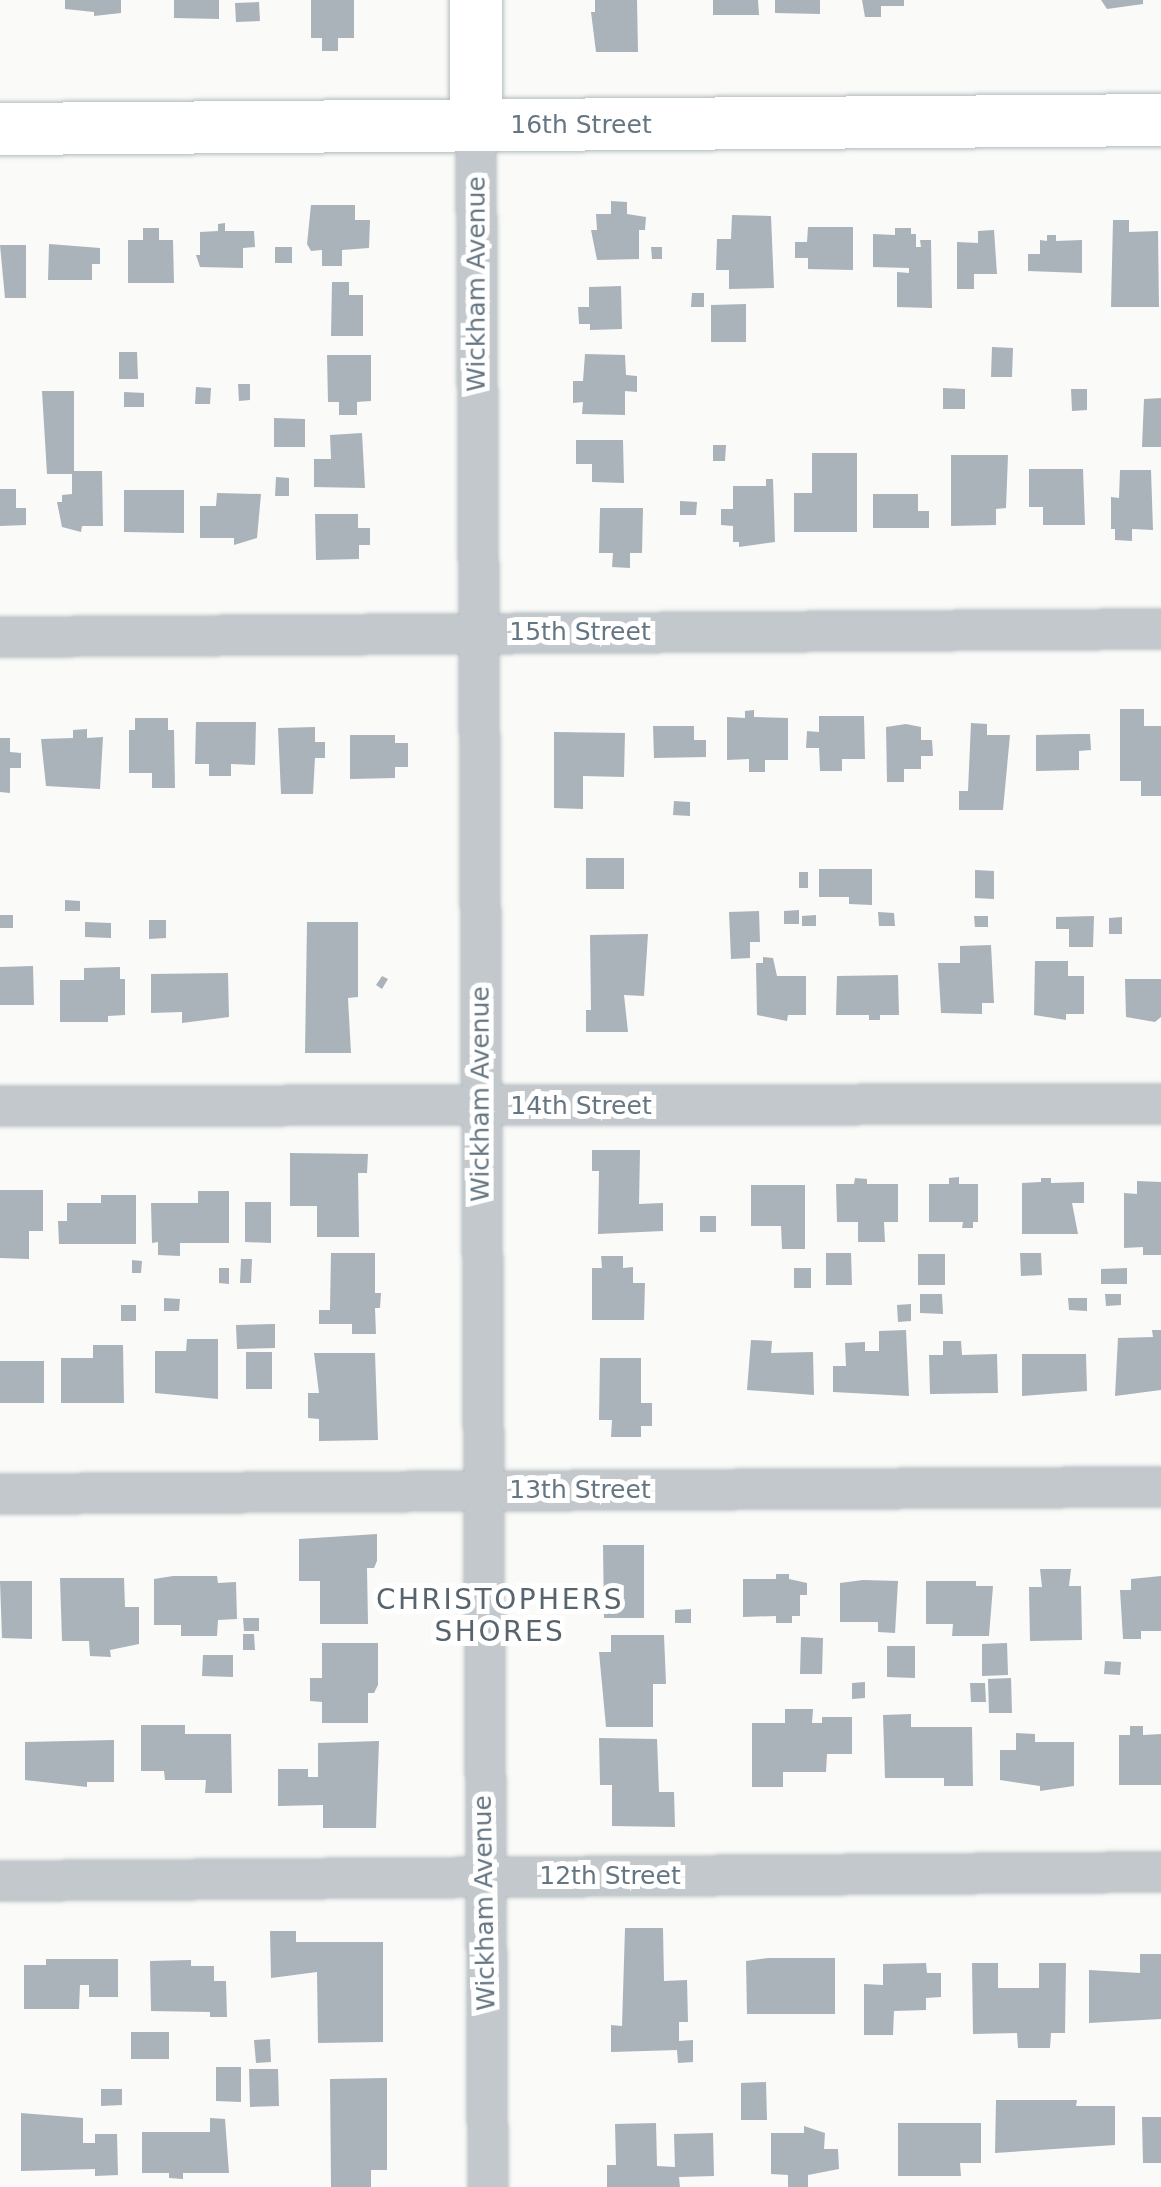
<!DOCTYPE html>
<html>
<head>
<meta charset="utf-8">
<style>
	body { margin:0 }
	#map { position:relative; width:1161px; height:2187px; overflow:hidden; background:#fafaf8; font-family:"DejaVu Sans",sans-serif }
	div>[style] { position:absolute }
	.building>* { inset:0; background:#aab3b9 }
	.roads { filter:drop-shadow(0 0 2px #b3babf) drop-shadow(0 0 2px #b3babf) }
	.street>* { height:38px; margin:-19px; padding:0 19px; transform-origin:19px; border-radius:19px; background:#c3c8cc }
	.secondary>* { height:52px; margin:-26px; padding:0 26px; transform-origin:26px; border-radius:26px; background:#fff }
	span { translate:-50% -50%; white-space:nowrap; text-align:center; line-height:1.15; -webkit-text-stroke:10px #fff; paint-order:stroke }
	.street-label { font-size:25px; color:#657683 }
	.neighbourhood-label { font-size:28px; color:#57646e; letter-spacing:2.5px }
</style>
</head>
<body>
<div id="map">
	<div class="building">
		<div style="clip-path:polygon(65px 0,121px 0,121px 13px,94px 16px,94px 12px,65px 9px)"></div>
		<div style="clip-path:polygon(174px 0,219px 0,219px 19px,174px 18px)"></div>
		<div style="clip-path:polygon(311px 0,354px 0,354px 38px,338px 38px,338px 51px,322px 51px,322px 38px,311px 38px)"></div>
		<div style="clip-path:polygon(595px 0,637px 0,638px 52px,596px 52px,591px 12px,595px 12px)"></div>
		<div style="clip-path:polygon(713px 0,758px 0,759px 15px,713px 15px)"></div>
		<div style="clip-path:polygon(775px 0,820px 0,820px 14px,775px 13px)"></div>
		<div style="clip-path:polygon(862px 0,904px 0,904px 6px,881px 6px,881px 17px,865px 17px)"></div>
		<div style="clip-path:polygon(1101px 0,1143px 0,1143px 4px,1107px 9px)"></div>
		<div style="clip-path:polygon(259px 2px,260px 21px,236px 22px,235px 3px)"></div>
		<div style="clip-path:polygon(611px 201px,627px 202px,627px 214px,646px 217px,645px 230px,639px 230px,639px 259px,597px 260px,591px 230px,597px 230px,596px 214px,611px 214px)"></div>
		<div style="clip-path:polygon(311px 205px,355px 205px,355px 220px,370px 220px,369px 248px,342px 250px,342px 266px,322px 266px,322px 250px,311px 251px,307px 244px)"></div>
		<div style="clip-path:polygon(732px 215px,771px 216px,774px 288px,729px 289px,729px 270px,716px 270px,717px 239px,731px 239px)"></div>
		<div style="clip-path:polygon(1113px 220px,1129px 220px,1129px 232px,1158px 231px,1159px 307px,1111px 307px)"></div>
		<div style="clip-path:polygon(225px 223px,225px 231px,254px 231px,255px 247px,243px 248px,243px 268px,200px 267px,196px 255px,200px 255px,200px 232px,218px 231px,218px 224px)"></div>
		<div style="clip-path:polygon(808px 227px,853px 227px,853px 270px,808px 269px,808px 258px,795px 258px,795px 242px,807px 242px)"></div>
		<div style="clip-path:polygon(143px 228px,159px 228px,159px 240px,173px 240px,174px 283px,128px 283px,128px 240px,143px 240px)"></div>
		<div style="clip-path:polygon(895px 228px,911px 228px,911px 234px,916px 234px,916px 247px,921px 247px,920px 240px,931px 240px,932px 308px,897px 307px,897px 272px,909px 273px,909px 268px,873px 267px,873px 234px,895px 235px)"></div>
		<div style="clip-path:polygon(994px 230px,997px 274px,974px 274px,974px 289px,957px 289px,957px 242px,978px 243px,978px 231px)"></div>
		<div style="clip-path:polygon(1047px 235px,1056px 235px,1056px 241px,1082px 240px,1082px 273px,1028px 271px,1028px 254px,1040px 254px,1040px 240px,1047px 241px)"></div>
		<div style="clip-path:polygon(49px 244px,100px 248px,100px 264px,92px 264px,92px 280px,48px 280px)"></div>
		<div style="clip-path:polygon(0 245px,26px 245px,26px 298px,5px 298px)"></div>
		<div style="clip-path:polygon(275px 247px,292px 247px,292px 263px,275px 263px)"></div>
		<div style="clip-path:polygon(651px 247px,662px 247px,662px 259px,652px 259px)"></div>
		<div style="clip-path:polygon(332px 282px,349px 282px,349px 295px,363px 295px,363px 336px,331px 336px)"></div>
		<div style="clip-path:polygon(621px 286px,622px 329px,590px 330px,590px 324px,579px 324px,578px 307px,589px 307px,589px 287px)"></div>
		<div style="clip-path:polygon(692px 293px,704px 293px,704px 307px,691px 307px)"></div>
		<div style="clip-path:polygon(746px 304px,746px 342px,711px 342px,711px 305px)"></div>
		<div style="clip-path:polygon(992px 347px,1013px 348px,1012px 377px,991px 377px)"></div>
		<div style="clip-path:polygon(119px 352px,137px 352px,138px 379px,119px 379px)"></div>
		<div style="clip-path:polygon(585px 354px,625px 355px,626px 375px,637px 376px,637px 392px,625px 391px,625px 415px,582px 414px,583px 402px,573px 403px,573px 381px,583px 381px)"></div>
		<div style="clip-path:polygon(327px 355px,371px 355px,371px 401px,357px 402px,357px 415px,339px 415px,339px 402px,328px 402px)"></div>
		<div style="clip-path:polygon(238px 384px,250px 384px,250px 400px,239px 401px)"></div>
		<div style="clip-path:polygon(196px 387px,211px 388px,210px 404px,195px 404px)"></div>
		<div style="clip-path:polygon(943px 388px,965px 389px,965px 409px,943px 409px)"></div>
		<div style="clip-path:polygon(1071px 389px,1087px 389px,1087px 410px,1072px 411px)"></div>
		<div style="clip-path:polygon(42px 391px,74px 391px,74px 471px,102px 471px,103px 526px,82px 526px,81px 532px,62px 527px,57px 502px,62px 502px,62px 495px,72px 494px,72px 474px,47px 474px)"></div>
		<div style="clip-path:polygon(124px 392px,144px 393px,144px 407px,124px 407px)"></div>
		<div style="clip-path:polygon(1161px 398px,1161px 447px,1142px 447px,1144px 399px)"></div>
		<div style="clip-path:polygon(274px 418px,305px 419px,305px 447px,274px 447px)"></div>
		<div style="clip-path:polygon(362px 433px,365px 488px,314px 487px,314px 459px,331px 459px,330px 435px)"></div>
		<div style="clip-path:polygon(576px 440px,623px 440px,624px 483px,592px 482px,592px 464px,576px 464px)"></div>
		<div style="clip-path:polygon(713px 445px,726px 445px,725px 461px,713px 461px)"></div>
		<div style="clip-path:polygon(812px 453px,857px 453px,857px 532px,794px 532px,794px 493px,812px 493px)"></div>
		<div style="clip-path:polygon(951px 455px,1008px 455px,1006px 508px,996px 509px,996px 525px,951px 526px)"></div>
		<div style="clip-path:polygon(1029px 469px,1083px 469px,1085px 525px,1043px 525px,1043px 507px,1029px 507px)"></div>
		<div style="clip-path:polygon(1120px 470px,1151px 470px,1153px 530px,1132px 529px,1132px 541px,1115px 540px,1115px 529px,1111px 529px,1111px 497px,1119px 498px)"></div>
		<div style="clip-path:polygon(276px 477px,289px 478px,289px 496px,275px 496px)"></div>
		<div style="clip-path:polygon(766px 479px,773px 479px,775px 542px,739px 547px,739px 542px,733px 542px,733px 526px,721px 525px,721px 509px,733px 509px,733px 486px,766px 486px)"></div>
		<div style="clip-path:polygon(0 489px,16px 489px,16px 508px,26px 508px,26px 525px,0 526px)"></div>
		<div style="clip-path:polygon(124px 490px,184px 490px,184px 533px,124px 532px)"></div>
		<div style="clip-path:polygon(217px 493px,261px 494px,257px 538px,234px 545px,234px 538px,200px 538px,200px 506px,216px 506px)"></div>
		<div style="clip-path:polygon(873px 494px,918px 494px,918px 511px,929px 511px,929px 528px,873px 528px)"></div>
		<div style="clip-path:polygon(680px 501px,697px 502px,696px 515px,680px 515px)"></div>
		<div style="clip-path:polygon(600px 508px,643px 508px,642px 553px,630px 553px,630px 568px,612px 567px,613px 553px,599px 553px)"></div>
		<div style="clip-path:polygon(315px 514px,358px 514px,358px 528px,370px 528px,370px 545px,359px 545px,359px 559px,316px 560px)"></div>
		<div style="clip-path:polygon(1120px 709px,1144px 709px,1144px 726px,1161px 726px,1161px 796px,1141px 796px,1141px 781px,1120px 781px)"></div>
		<div style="clip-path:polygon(754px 710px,754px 717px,788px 718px,788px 760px,765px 760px,765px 772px,749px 772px,749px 759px,727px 760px,727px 717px,745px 718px,745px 711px)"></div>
		<div style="clip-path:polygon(819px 716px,864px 716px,865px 759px,842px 759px,842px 771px,820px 771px,819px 748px,806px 748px,807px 731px,819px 732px)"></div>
		<div style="clip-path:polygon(135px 718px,168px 718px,168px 730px,174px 730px,175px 788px,152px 788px,152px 773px,129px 773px,129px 730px,135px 730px)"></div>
		<div style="clip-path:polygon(196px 722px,256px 722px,255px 765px,231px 764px,231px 776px,209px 776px,209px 764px,195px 764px)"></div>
		<div style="clip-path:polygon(971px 723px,987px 724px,987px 735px,1010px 735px,1003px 810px,959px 810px,959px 791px,968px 791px)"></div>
		<div style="clip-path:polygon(906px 724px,921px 727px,921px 740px,932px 740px,933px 756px,921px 756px,921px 769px,904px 769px,904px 782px,887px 782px,886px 727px)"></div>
		<div style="clip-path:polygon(653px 726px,694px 726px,694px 740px,706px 740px,706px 757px,654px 758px)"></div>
		<div style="clip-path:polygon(315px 727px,315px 742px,325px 742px,325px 758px,315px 758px,313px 794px,281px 794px,278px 728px)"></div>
		<div style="clip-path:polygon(87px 729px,87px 738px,103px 737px,100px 789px,46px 786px,41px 739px,73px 738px,73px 730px)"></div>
		<div style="clip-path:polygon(554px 732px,625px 733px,624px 777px,583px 776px,583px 809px,554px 808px)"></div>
		<div style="clip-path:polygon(1079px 734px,1090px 734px,1091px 750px,1079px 751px,1079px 770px,1036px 771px,1036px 735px)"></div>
		<div style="clip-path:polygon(350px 735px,395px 735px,395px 743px,408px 743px,408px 767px,395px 767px,395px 778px,350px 779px)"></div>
		<div style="clip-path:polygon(0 738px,10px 738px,10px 752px,21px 753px,21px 768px,10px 768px,10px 793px,0 792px)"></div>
		<div style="clip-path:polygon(674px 801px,690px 802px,690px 816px,673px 815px)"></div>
		<div style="clip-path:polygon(586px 858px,624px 858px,624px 889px,586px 889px)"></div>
		<div style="clip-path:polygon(819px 869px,872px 869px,872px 905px,849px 904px,849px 897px,819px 897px)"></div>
		<div style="clip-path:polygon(975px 870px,994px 871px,994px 899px,975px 898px)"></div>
		<div style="clip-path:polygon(799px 872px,808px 872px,808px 888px,799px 888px)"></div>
		<div style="clip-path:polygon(65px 900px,80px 901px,80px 911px,65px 911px)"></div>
		<div style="clip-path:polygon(799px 910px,799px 924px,784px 924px,784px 911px)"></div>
		<div style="clip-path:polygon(759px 911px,760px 942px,750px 942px,750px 958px,731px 959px,729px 912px)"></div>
		<div style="clip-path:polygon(878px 912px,894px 913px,895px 926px,879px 926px)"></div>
		<div style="clip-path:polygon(0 915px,13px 915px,13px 928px,0 928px)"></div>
		<div style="clip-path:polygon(816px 915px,816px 926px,802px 926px,802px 916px)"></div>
		<div style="clip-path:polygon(974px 916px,988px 916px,988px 927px,975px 927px)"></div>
		<div style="clip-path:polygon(1094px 916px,1093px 947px,1069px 947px,1069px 929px,1056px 929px,1056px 917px)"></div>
		<div style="clip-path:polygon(1122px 917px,1122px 934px,1109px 934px,1109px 918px)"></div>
		<div style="clip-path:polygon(149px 920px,166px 920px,166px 938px,149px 939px)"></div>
		<div style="clip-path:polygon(85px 922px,111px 923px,111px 938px,85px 937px)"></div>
		<div style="clip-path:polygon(307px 922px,358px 922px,358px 997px,348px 998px,351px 1053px,305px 1053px)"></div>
		<div style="clip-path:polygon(648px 934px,644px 996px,624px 995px,628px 1032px,586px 1032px,586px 1010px,591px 1010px,590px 935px)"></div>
		<div style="clip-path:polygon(991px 945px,994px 1003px,982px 1003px,982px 1014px,941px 1013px,938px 963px,960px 963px,960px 946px)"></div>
		<div style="clip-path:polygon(763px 957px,773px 958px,777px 976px,806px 976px,806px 1015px,788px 1015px,787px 1021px,757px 1015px,756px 963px,763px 963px)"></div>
		<div style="clip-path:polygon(1035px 961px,1068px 961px,1068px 976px,1084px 976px,1084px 1014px,1066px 1014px,1066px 1020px,1034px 1015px)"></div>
		<div style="clip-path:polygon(33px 966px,34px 1005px,0 1005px,0 967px)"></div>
		<div style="clip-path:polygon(120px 967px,120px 979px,125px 979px,125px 1015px,108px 1016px,108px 1022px,60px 1022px,60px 980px,84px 980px,84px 968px)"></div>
		<div style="clip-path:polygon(228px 973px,229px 1017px,182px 1023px,182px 1012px,151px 1013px,151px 974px)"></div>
		<div style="clip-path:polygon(898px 975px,899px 1015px,880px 1015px,880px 1020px,869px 1020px,869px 1015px,836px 1015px,837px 976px)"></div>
		<div style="clip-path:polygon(382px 976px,388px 979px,382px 989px,376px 985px)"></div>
		<div style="clip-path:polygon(1125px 979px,1161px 979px,1161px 1017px,1155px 1022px,1126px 1017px)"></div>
		<div style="clip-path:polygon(592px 1150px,640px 1150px,639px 1204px,663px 1203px,663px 1231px,598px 1234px,599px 1171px,592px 1171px)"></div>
		<div style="clip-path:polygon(290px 1153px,368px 1154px,367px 1173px,358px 1173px,359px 1237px,317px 1237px,317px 1206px,290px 1206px)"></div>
		<div style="clip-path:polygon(959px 1177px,959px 1184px,978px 1184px,978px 1222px,973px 1222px,973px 1228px,962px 1228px,963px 1222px,929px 1222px,929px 1184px,949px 1184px,949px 1178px)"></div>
		<div style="clip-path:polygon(855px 1178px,867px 1179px,867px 1184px,898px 1184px,898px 1222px,884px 1222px,885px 1242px,858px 1242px,858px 1222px,837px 1222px,836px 1184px,854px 1184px)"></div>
		<div style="clip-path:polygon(1041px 1178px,1051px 1178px,1051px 1183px,1084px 1182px,1084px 1203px,1072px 1203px,1078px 1234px,1022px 1234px,1022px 1183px,1041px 1182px)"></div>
		<div style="clip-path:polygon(1137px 1181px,1161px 1182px,1161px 1255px,1143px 1255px,1143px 1247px,1124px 1248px,1124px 1193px,1137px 1194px)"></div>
		<div style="clip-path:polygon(751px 1185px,805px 1185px,805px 1249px,782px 1249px,781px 1226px,751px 1226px)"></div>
		<div style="clip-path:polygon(0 1190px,43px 1190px,43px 1231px,29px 1231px,29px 1259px,0 1258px)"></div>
		<div style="clip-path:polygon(198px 1191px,229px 1191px,229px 1243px,180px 1243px,180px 1256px,158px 1255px,158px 1242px,152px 1243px,151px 1203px,198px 1203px)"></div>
		<div style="clip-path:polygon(101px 1195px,136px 1195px,136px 1244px,59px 1244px,58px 1221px,67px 1221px,67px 1203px,101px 1203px)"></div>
		<div style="clip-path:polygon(245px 1202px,271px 1202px,271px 1243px,245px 1242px)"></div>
		<div style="clip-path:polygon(700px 1216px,716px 1216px,716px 1232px,700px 1232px)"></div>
		<div style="clip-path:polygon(331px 1253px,375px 1253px,375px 1293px,381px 1293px,380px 1308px,375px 1308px,376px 1334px,352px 1334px,352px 1324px,319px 1324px,319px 1310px,330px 1310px)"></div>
		<div style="clip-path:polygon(826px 1253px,851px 1253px,852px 1285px,826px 1285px)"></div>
		<div style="clip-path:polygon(1020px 1253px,1041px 1253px,1042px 1275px,1021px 1276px)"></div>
		<div style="clip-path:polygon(918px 1254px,945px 1254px,945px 1285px,918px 1285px)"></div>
		<div style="clip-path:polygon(601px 1256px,623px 1256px,623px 1268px,633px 1267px,633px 1283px,645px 1283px,644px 1320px,592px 1320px,592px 1268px,602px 1268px)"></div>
		<div style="clip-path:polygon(241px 1259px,252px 1259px,251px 1283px,240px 1283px)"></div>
		<div style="clip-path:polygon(132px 1260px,142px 1261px,141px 1273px,132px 1273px)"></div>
		<div style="clip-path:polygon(219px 1268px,229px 1268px,229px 1284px,219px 1283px)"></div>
		<div style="clip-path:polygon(794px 1268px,811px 1268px,811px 1288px,794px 1288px)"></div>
		<div style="clip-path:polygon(1127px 1268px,1127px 1284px,1101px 1284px,1101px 1269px)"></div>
		<div style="clip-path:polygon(920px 1294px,942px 1294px,943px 1314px,920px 1313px)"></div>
		<div style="clip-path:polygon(1105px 1294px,1121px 1294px,1121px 1305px,1106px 1306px)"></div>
		<div style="clip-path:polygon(164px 1298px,180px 1299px,179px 1311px,164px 1311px)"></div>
		<div style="clip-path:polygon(1068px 1298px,1087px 1298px,1087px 1311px,1069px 1310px)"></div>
		<div style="clip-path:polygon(911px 1304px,911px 1321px,898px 1322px,897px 1305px)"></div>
		<div style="clip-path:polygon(121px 1305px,136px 1305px,136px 1321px,121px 1321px)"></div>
		<div style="clip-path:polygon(275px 1324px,275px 1348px,237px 1349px,236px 1325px)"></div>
		<div style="clip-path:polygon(906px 1330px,909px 1396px,833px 1392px,833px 1366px,846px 1366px,845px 1343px,865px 1342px,865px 1351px,879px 1351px,879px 1331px)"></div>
		<div style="clip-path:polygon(1152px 1330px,1161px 1330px,1161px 1390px,1115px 1396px,1118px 1338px,1153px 1337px)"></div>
		<div style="clip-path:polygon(187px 1339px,218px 1339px,218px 1399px,155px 1393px,155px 1351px,186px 1351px)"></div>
		<div style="clip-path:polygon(751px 1340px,772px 1341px,771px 1353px,813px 1352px,814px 1395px,747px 1390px)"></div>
		<div style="clip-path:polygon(943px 1341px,961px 1341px,962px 1355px,997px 1354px,998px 1393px,930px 1394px,929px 1355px,943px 1355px)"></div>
		<div style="clip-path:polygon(93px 1345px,123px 1345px,124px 1403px,61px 1403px,61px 1358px,93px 1358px)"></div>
		<div style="clip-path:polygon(246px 1352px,272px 1352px,272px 1389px,246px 1389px)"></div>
		<div style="clip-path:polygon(314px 1353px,375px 1353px,378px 1440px,319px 1441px,319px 1419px,308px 1418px,308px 1393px,319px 1393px)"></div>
		<div style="clip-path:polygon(1022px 1354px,1086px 1354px,1087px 1391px,1022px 1396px)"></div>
		<div style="clip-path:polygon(600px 1358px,641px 1358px,641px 1403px,652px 1403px,652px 1426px,641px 1426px,641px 1437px,611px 1437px,612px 1420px,599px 1420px)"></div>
		<div style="clip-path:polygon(0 1361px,44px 1361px,44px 1403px,0 1403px)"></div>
		<div style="clip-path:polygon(377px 1534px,377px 1561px,374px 1568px,367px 1568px,368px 1624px,320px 1624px,320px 1581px,299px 1581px,299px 1539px)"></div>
		<div style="clip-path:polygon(603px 1545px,644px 1545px,644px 1618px,604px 1618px)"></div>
		<div style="clip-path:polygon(1040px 1569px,1071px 1569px,1069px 1586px,1081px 1586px,1082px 1640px,1030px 1641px,1029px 1587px,1042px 1587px)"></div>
		<div style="clip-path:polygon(776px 1574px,789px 1574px,789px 1579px,807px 1583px,807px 1595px,800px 1595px,800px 1616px,792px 1616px,792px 1623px,776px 1623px,776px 1616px,743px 1617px,743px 1579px,776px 1579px)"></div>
		<div style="clip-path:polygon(173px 1576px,217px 1576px,218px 1583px,236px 1582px,237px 1619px,218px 1620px,217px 1636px,181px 1636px,181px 1625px,154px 1625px,154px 1579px)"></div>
		<div style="clip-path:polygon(1161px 1576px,1161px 1631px,1141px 1631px,1141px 1639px,1123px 1639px,1120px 1590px,1131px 1590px,1131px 1579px)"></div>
		<div style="clip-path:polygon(60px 1578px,124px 1578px,125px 1607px,139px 1607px,139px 1644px,110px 1650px,111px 1657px,90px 1656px,89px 1641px,62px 1641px)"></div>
		<div style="clip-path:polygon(863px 1580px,898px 1581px,895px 1633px,878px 1632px,878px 1622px,840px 1622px,840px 1583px)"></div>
		<div style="clip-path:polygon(0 1581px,32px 1581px,32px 1639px,2px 1638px)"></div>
		<div style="clip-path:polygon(926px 1581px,976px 1581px,976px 1586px,993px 1586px,989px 1636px,952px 1636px,953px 1624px,926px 1624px)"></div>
		<div style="clip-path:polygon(691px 1609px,691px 1623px,675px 1623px,675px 1610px)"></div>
		<div style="clip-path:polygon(243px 1618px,259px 1618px,259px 1631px,244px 1631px)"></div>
		<div style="clip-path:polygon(243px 1634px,254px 1634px,255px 1650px,243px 1650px)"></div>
		<div style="clip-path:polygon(611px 1635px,664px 1635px,666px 1684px,653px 1684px,653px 1727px,606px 1727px,599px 1652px,611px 1652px)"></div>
		<div style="clip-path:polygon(801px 1637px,823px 1638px,822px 1674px,800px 1674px)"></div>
		<div style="clip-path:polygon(322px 1643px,378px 1643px,378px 1685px,374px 1693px,368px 1693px,368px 1723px,322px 1723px,322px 1702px,310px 1701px,310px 1678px,322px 1678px)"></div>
		<div style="clip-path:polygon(1007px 1643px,1008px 1675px,982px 1676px,982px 1644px)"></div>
		<div style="clip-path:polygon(887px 1646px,915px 1646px,915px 1678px,887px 1677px)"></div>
		<div style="clip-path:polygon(203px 1655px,233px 1655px,233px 1677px,202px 1676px)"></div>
		<div style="clip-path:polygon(1105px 1661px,1121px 1662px,1120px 1675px,1104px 1674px)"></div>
		<div style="clip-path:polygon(1011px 1678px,1012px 1713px,989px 1713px,988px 1679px)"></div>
		<div style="clip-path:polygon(865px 1682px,865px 1698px,852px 1699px,852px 1683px)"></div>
		<div style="clip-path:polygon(970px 1683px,985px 1683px,986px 1702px,971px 1702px)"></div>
		<div style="clip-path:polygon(785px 1709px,813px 1709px,812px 1723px,822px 1723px,822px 1717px,852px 1717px,852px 1754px,827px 1754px,826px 1772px,783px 1772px,783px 1787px,752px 1787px,752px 1723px,785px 1723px)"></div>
		<div style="clip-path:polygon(911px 1714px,911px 1727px,972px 1727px,973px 1786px,944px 1786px,944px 1778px,885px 1778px,883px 1715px)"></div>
		<div style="clip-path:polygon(141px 1725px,185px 1725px,185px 1734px,231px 1734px,232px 1793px,205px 1793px,206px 1780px,165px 1780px,164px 1771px,141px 1771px)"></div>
		<div style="clip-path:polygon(1130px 1726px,1143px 1726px,1143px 1735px,1161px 1734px,1161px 1785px,1119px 1785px,1119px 1735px,1130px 1735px)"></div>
		<div style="clip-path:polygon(1016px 1733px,1035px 1734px,1035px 1742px,1074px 1742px,1074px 1786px,1040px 1791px,1040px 1786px,1000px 1780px,1000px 1750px,1016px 1750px)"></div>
		<div style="clip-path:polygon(599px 1738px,657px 1739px,659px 1792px,674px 1792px,675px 1827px,612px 1826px,612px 1785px,600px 1785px)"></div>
		<div style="clip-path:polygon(114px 1740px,114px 1782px,87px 1782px,87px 1787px,25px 1780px,25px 1742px)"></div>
		<div style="clip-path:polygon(379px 1741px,376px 1828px,323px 1828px,323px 1805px,278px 1806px,278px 1769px,308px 1769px,308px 1777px,318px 1777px,318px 1743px)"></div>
		<div style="clip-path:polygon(625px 1928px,663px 1928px,664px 1981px,687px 1980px,688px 2022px,679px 2022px,679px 2041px,693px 2040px,693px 2062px,678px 2063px,677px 2050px,611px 2052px,611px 2025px,622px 2026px)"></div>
		<div style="clip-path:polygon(270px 1931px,296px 1931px,296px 1942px,383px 1942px,383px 2042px,318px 2043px,317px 1972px,271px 1978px)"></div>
		<div style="clip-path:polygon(1140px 1954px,1161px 1954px,1161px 2019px,1089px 2023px,1089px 1970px,1140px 1973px)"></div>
		<div style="clip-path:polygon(768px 1958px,835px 1958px,835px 2014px,747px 2014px,746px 1961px)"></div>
		<div style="clip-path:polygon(46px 1959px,118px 1959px,118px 1997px,89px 1997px,89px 1985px,80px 1985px,79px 2009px,24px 2009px,24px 1965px,46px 1965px)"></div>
		<div style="clip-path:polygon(191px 1960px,191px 1966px,214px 1966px,214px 1981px,226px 1981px,227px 2017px,210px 2017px,210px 2012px,151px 2011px,150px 1961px)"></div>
		<div style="clip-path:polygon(926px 1963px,927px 1973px,941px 1973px,941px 1997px,926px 1998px,926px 2010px,894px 2011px,893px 2035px,864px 2035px,864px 1984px,883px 1985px,883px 1964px)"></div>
		<div style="clip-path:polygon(972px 1963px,998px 1963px,998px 1988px,1039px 1988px,1039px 1963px,1066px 1963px,1065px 2033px,1051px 2033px,1050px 2048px,1018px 2048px,1017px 2033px,973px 2034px)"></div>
		<div style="clip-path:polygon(131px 2032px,169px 2032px,169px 2059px,131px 2059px)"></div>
		<div style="clip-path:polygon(270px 2039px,271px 2062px,256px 2063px,254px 2040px)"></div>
		<div style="clip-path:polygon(216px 2067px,241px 2067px,241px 2102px,216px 2101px)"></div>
		<div style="clip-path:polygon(249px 2069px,278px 2069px,279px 2106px,250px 2107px)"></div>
		<div style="clip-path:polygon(387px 2078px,387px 2170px,371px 2170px,371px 2187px,331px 2187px,330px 2079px)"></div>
		<div style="clip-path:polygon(766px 2082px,767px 2120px,741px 2120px,741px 2083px)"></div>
		<div style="clip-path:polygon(101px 2089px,122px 2089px,122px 2105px,101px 2106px)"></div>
		<div style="clip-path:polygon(996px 2100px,1077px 2100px,1076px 2106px,1115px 2106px,1115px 2145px,995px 2153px)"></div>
		<div style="clip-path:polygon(21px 2113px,83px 2118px,83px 2143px,95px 2143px,95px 2134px,117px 2134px,118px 2175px,95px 2176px,95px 2169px,21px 2171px)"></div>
		<div style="clip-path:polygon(1142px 2117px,1161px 2117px,1161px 2163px,1143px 2163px)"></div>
		<div style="clip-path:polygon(210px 2118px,225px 2119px,229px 2173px,183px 2173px,183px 2179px,169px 2178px,169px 2173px,142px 2173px,142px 2132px,210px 2132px)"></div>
		<div style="clip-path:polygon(656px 2123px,657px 2166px,675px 2167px,674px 2134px,713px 2133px,714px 2176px,679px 2177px,680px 2187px,607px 2187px,607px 2165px,616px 2165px,615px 2124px)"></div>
		<div style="clip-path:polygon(898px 2123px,981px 2123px,981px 2163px,960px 2163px,961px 2176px,898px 2176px)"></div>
		<div style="clip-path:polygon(804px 2126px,825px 2133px,824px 2149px,838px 2149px,839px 2169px,808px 2175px,808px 2187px,788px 2187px,788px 2175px,771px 2174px,771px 2133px,804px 2133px)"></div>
	</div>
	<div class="roads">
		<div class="street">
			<div style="left:476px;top:125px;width:2062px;rotate:89.67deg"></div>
			<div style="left:0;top:637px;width:1161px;rotate:-0.39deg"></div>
			<div style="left:0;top:1106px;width:1161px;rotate:-0.1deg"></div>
			<div style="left:0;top:1494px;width:1161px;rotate:-0.35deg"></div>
			<div style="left:0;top:1881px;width:1161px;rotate:-0.44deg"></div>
		</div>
		<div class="secondary">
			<div style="left:476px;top:0;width:125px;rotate:90deg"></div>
			<div style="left:0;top:129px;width:1161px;rotate:-0.44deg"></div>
		</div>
	</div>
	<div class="street-label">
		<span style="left:581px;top:125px">16th Street</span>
		<span style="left:477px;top:284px;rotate:-90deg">Wickham Avenue</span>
		<span style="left:580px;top:632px">15th Street</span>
		<span style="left:481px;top:1094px;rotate:-90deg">Wickham Avenue</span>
		<span style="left:581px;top:1106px">14th Street</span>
		<span style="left:580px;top:1490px">13th Street</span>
		<span style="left:610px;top:1876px">12th Street</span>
		<span style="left:485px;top:1903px;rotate:-91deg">Wickham Avenue</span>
	</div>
	<div class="neighbourhood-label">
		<span style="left:500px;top:1616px">CHRISTOPHERS<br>SHORES</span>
	</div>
</div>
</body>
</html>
